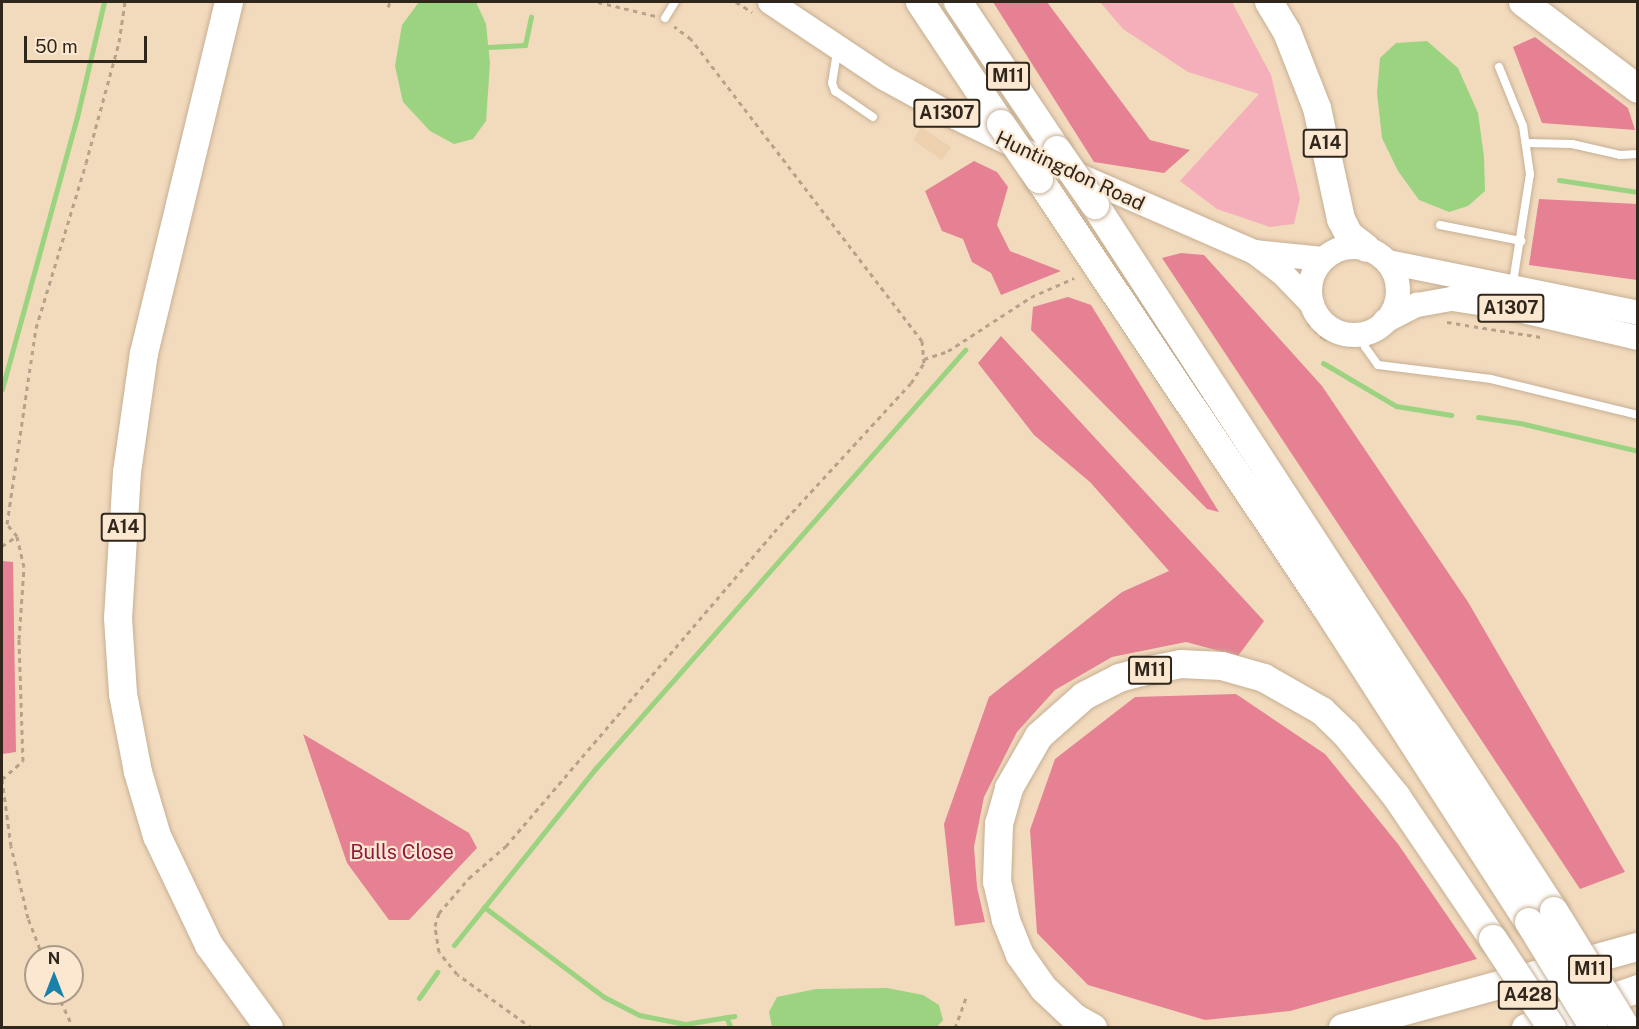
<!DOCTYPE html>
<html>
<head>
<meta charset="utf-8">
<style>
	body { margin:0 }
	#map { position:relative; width:1639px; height:1029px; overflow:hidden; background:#f2dabd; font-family:"Public Sans",sans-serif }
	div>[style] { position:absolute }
	.built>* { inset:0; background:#edd0ad }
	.green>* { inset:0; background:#f5afba }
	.forest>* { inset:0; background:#e58193 }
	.water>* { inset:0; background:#9bd381 }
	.stream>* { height:5px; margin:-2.5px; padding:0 2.5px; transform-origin:2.5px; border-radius:2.5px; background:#9bd381 }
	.path>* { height:3px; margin-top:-1.5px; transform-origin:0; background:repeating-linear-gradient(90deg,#b5a28b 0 4.5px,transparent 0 9px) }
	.roads { filter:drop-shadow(0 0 2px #c6af93) drop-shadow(0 0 2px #c6af93) }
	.lane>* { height:8px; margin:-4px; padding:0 4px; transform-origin:4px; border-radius:4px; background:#fff }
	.primary>* { height:24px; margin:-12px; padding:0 12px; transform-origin:12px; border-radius:12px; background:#fff }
	.primary>.ring { margin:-12px; padding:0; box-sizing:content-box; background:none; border:24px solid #fff; border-radius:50% }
	.highway>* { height:28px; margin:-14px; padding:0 14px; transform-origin:14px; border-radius:14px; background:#fff }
	.bridges { filter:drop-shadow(0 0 2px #c6af93) drop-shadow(0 0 2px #c6af93) }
	.highway-bridge>* { height:28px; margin:-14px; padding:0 14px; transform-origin:14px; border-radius:14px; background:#fff }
	span { translate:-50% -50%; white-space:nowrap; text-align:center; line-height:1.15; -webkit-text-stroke:4.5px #fce8d1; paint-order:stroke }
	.shield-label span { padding:2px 4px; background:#fce8d1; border:2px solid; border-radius:4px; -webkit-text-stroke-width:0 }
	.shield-label { font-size:18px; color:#30271c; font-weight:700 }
	.street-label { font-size:20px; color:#30271c }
	.park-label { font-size:20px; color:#90193e }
	.frame { position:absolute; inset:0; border:3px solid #30271c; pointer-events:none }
	.north { position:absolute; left:24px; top:945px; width:60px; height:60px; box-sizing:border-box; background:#fce8d1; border:2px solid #aa9b89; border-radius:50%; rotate:0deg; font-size:16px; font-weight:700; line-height:24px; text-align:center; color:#30271c }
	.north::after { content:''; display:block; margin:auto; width:21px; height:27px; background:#1a81ab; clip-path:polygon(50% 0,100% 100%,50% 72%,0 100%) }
	.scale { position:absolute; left:24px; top:36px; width:123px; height:27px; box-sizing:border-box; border:3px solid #30271c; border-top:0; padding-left:8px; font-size:18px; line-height:21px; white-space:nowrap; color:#30271c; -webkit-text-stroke:4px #fce8d1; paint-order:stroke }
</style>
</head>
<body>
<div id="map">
	<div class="built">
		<div style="clip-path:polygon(921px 127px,951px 147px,942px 160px,913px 140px)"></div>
	</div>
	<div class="green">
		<div style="clip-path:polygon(1100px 2px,1232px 2px,1271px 75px,1300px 198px,1294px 224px,1270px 227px,1217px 209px,1180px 181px,1259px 94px,1188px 72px,1123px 29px)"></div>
	</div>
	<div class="forest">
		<div style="clip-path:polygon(993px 2px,1047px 2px,1150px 140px,1190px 150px,1164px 173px,1094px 162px)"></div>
		<div style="clip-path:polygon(1535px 37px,1628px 108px,1635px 130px,1542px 123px,1513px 47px)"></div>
		<div style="clip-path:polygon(974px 161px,997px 172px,1008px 187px,997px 225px,1010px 251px,1061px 271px,1001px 295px,991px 273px,972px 262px,963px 239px,942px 231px,925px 191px)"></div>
		<div style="clip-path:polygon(1539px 199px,1637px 204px,1637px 280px,1529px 265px)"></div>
		<div style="clip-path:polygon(1181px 253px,1204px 255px,1322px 386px,1468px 602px,1625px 872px,1580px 889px,1162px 258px)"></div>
		<div style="clip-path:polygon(1068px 297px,1091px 305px,1219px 512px,1207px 509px,1031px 330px,1033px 307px)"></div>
		<div style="clip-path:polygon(1001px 336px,1264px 621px,1238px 656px,1186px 642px,1112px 657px,1055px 690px,1017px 732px,984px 797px,974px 847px,977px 887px,985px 922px,955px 926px,944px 824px,989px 697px,1122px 592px,1169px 571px,1090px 482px,1034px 435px,978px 363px)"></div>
		<div style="clip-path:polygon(2px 561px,13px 562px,16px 752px,2px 754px)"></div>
		<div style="clip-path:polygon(1236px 694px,1325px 754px,1398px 844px,1477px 959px,1290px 1011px,1205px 1020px,1088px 985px,1037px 933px,1030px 830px,1055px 759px,1135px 697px)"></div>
		<div style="clip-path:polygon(303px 734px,469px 833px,477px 848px,409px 920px,389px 920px,347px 863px)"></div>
	</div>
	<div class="water">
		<div style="clip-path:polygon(419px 2px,476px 2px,486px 24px,490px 63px,486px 121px,473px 139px,454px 144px,430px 131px,403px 102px,395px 66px,402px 25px)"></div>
		<div style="clip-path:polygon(1427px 41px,1458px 68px,1478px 113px,1484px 157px,1485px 191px,1468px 206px,1449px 212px,1419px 200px,1398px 171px,1382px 138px,1377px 93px,1380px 58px,1396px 43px)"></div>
		<div style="clip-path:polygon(887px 988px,923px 995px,939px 1005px,943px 1020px,936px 1028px,772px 1027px,769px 1012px,777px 997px,816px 989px)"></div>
	</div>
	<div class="stream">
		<div style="left:488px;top:47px;width:37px;rotate:-3deg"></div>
		<div style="left:525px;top:45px;width:29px;rotate:-78deg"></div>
		<div style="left:1559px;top:180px;width:80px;rotate:8.6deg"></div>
		<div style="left:1323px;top:363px;width:85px;rotate:30.5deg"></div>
		<div style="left:1396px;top:406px;width:56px;rotate:9.3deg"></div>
		<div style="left:2px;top:389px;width:282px;rotate:-74.6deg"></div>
		<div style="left:77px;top:117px;width:118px;rotate:-76.8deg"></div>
		<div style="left:1478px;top:417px;width:42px;rotate:8.1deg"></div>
		<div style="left:1520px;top:423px;width:121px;rotate:13.3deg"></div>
		<div style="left:484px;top:907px;width:150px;rotate:36.9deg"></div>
		<div style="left:604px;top:997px;width:39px;rotate:27deg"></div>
		<div style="left:639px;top:1015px;width:47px;rotate:11.1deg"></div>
		<div style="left:685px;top:1024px;width:50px;rotate:-9.3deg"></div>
		<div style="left:454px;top:945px;width:227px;rotate:-51.3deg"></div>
		<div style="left:596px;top:768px;width:558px;rotate:-48.56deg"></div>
		<div style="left:419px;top:998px;width:32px;rotate:-55deg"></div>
		<div style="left:726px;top:1017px;width:12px;rotate:66deg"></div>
	</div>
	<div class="path">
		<div style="left:598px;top:2px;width:60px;rotate:13.6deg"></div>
		<div style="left:736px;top:2px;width:19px;rotate:32deg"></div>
		<div style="left:388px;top:7px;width:5px;rotate:-68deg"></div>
		<div style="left:1447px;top:322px;width:95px;rotate:9.1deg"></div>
		<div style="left:1308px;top:323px;width:21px;rotate:45deg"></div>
		<div style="left:1323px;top:338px;width:31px;rotate:15deg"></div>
		<div style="left:924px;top:359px;width:25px;rotate:-18deg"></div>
		<div style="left:948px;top:351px;width:99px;rotate:-33deg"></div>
		<div style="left:1031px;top:297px;width:47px;rotate:-23.8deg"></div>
		<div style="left:2px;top:546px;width:18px;rotate:-34deg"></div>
		<div style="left:43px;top:957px;width:42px;rotate:-111deg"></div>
		<div style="left:28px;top:918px;width:74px;rotate:-103.3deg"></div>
		<div style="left:11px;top:846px;width:68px;rotate:-97.7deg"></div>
		<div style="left:2px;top:779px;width:28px;rotate:-41deg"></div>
		<div style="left:23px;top:761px;width:122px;rotate:-91.9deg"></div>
		<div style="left:19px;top:639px;width:72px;rotate:-86deg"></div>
		<div style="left:24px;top:567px;width:32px;rotate:-103deg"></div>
		<div style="left:17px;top:536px;width:16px;rotate:-130deg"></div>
		<div style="left:7px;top:524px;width:198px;rotate:-81.6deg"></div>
		<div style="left:36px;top:328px;width:172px;rotate:-73.1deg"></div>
		<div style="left:86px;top:163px;width:125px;rotate:-74.7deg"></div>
		<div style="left:119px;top:42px;width:40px;rotate:-81.5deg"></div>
		<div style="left:57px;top:993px;width:38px;rotate:65deg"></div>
		<div style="left:532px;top:1028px;width:92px;rotate:-144.2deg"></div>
		<div style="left:457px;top:974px;width:28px;rotate:-129deg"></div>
		<div style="left:439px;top:952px;width:26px;rotate:-99deg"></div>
		<div style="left:435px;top:926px;width:14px;rotate:-73deg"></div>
		<div style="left:439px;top:913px;width:46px;rotate:-49.4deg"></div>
		<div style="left:469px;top:878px;width:49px;rotate:-40.9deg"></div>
		<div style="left:506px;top:846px;width:413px;rotate:-49.5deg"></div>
		<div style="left:774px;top:532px;width:202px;rotate:-47.4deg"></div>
		<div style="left:911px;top:383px;width:24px;rotate:-57deg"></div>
		<div style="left:924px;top:363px;width:22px;rotate:-95deg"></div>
		<div style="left:922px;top:341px;width:380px;rotate:-127.4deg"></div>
		<div style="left:691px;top:39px;width:21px;rotate:-143deg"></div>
		<div style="left:955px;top:1028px;width:35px;rotate:-70deg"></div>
	</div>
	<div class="roads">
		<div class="lane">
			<div style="left:665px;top:18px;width:19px;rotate:-58deg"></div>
			<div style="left:837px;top:52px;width:31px;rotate:99deg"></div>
			<div style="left:832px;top:83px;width:9px;rotate:69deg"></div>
			<div style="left:835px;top:91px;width:46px;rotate:34.4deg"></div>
			<div style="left:1499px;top:67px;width:64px;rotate:67.9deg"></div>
			<div style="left:1523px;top:126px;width:49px;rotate:81.7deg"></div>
			<div style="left:1530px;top:174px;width:110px;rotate:98.9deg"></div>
			<div style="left:1526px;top:143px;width:46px;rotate:1.2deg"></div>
			<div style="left:1572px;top:144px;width:49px;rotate:12.9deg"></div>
			<div style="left:1620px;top:155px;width:18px;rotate:-3deg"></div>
			<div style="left:1440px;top:225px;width:83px;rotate:11.2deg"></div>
			<div style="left:1363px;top:334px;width:13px;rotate:81deg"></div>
			<div style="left:1365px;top:347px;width:22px;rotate:54deg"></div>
			<div style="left:1378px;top:365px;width:114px;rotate:7.1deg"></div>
			<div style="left:1491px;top:379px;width:151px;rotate:13.8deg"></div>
		</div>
		<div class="primary">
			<div style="left:770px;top:2px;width:137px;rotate:33.7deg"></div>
			<div style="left:884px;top:78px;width:81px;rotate:28.8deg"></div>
			<div style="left:955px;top:117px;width:103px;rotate:25.8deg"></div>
			<div style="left:1048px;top:162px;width:225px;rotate:23.6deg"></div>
			<div style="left:1254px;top:252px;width:34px;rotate:37deg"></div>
			<div style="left:1281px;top:272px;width:45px;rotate:45.9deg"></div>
			<div class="ring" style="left:1310px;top:247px;width:64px;height:64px"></div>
			<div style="left:1254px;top:252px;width:69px;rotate:5.8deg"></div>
			<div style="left:1388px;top:262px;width:255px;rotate:11.5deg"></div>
			<div style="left:1385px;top:321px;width:36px;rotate:-27deg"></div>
			<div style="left:1417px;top:305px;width:36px;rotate:-10deg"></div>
			<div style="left:1452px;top:299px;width:55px;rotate:8.4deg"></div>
			<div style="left:1506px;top:307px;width:136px;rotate:13.2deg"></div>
		</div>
		<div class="highway">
			<div style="left:229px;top:2px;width:361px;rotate:103.6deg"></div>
			<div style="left:144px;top:353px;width:120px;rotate:98.1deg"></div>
			<div style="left:127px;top:472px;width:146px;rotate:93.5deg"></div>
			<div style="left:118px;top:618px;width:76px;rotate:86.2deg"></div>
			<div style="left:123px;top:694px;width:79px;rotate:79.1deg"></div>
			<div style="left:138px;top:772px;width:67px;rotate:73.5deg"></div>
			<div style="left:157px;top:836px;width:121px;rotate:64.5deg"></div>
			<div style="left:209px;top:945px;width:102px;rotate:54.1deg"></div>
			<div style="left:920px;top:2px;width:146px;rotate:56.4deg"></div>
			<div style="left:958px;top:2px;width:178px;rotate:56.2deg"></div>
			<div style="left:1269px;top:2px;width:35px;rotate:59deg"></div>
			<div style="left:1287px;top:32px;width:82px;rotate:68.5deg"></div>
			<div style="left:1317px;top:108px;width:114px;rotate:77.8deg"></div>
			<div style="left:1341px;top:219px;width:18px;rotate:63deg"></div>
			<div style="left:1349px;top:235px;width:21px;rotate:37deg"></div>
			<div style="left:1523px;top:2px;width:144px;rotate:37.1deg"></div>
			<div style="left:1039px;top:179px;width:514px;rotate:56.19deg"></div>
			<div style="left:1325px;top:606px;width:376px;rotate:57.2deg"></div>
			<div style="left:1095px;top:205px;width:842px;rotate:56.97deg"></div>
			<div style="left:1093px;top:1028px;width:21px;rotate:-151deg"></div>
			<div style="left:1075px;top:1018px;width:42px;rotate:-136.9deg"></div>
			<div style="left:1044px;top:989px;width:42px;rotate:-125.2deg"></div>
			<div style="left:1020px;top:955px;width:38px;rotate:-112deg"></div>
			<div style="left:1006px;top:920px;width:39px;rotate:-103deg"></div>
			<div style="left:997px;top:882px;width:58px;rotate:-88deg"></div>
			<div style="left:999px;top:824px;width:37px;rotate:-74deg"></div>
			<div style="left:1009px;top:788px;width:60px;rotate:-60deg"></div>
			<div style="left:1039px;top:736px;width:60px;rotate:-41.6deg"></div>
			<div style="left:1084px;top:696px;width:39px;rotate:-27deg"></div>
			<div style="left:1119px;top:678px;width:23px;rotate:-15deg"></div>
			<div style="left:1141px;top:672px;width:41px;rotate:-11.3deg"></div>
			<div style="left:1181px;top:664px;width:41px;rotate:2.8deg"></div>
			<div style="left:1222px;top:666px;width:44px;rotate:15.9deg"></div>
			<div style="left:1264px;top:678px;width:67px;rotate:29.6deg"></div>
			<div style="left:1322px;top:711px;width:33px;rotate:44deg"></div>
			<div style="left:1346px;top:734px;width:80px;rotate:51.1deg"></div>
			<div style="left:1396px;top:796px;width:173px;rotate:55.9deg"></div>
			<div style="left:1343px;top:1028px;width:306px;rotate:-15.4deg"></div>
			<div style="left:1526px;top:1028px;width:119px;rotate:-19.2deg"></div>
		</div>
	</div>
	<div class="bridges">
		<div class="highway-bridge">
			<div style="left:1001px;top:124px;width:67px;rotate:55.4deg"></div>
			<div style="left:1057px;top:150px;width:67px;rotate:55.4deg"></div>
			<div style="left:1554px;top:911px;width:137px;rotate:58.4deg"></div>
			<div style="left:1529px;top:922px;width:124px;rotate:58.5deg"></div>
			<div style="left:1493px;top:939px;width:107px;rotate:56.5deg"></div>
		</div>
	</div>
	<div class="shield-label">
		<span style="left:1008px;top:76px">M11</span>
		<span style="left:947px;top:113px">A1307</span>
		<span style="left:1325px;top:143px">A14</span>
		<span style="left:1511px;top:308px">A1307</span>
		<span style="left:123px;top:527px">A14</span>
		<span style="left:1150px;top:670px">M11</span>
		<span style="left:1590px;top:969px">M11</span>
		<span style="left:1528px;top:995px">A428</span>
	</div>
	<div class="street-label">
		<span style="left:1070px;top:171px;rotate:25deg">Huntingdon Road</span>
	</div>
	<div class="park-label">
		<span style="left:402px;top:852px">Bulls Close</span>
	</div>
	<div class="frame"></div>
	<div class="north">N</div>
	<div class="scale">50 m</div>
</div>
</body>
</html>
